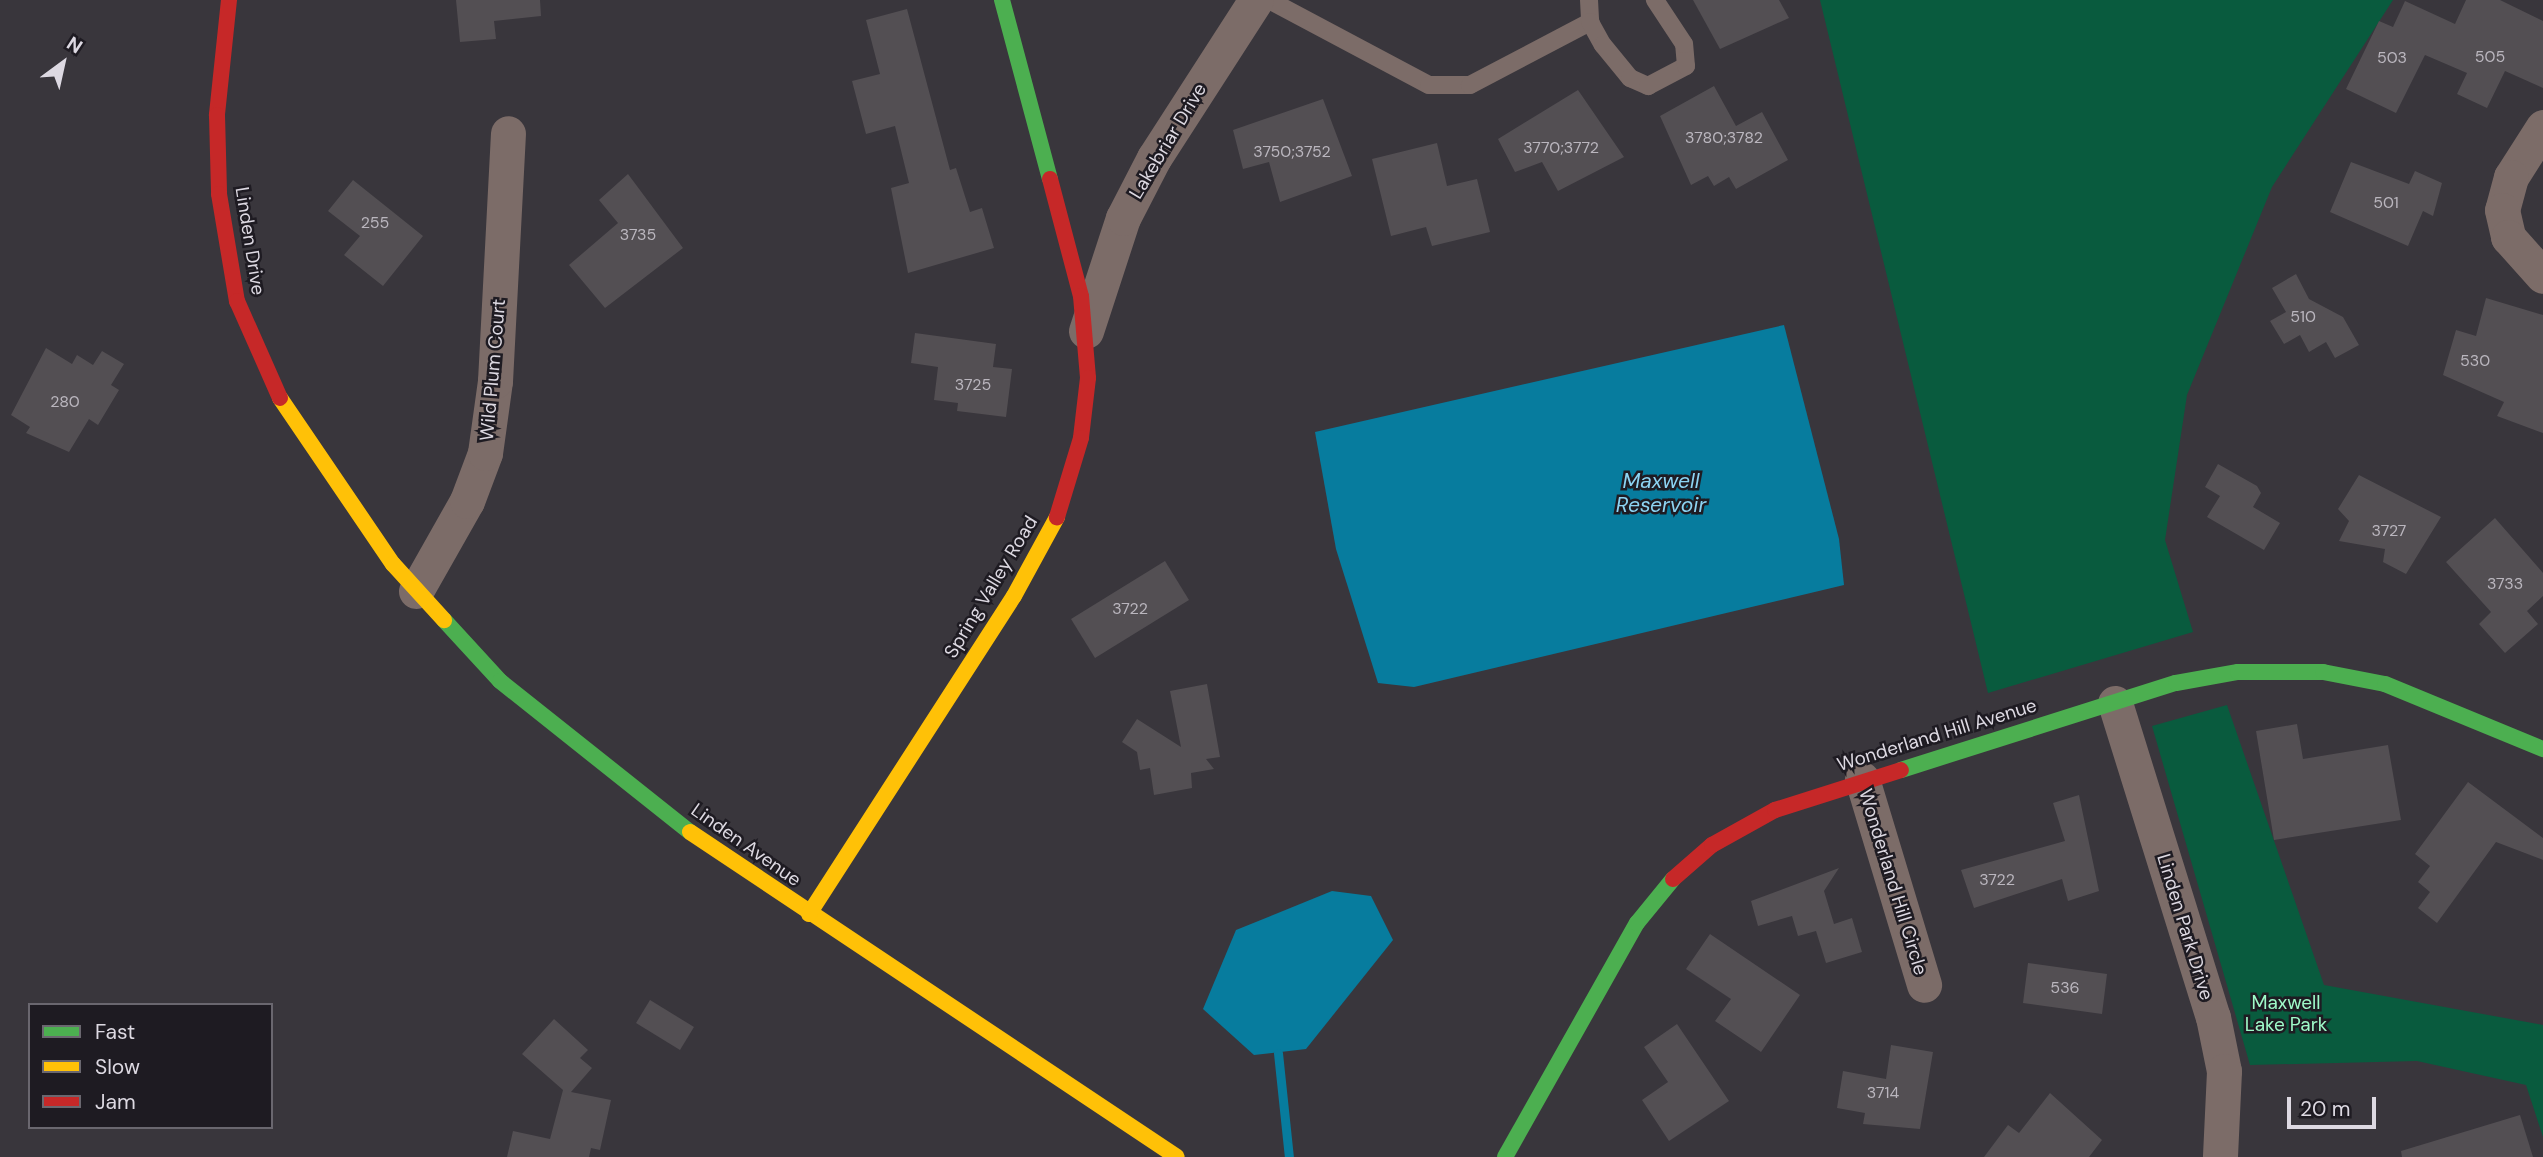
<!DOCTYPE html>
<html>
<head>
<meta charset="utf-8">
<style>
	body { margin:0 }
	#map { position:relative; width:2543px; height:1157px; overflow:hidden; background:#39363c; font-family:"DM Sans",sans-serif }
	div>[style] { position:absolute }
	.green>* { inset:0; background:#095b3e }
	.water>* { inset:0; background:#077c9e }
	.stream>* { height:9px; margin:-4.5px; padding:0 4.5px; transform-origin:4.5px; border-radius:4.5px; background:#077c9e }
	.building>* { inset:0; background:#534f53 }
	.lane>* { height:18px; margin:-9px; padding:0 9px; transform-origin:9px; border-radius:9px; background:#7c6c68 }
	.street>* { height:35px; margin:-17.5px; padding:0 17.5px; transform-origin:17.5px; border-radius:17.5px; background:#7c6c68 }
	.fast>* { height:16px; margin:-8px; padding:0 8px; transform-origin:8px; border-radius:8px; background:#4caf50 }
	.slow>* { height:16px; margin:-8px; padding:0 8px; transform-origin:8px; border-radius:8px; background:#ffc107 }
	.jam>* { height:16px; margin:-8px; padding:0 8px; transform-origin:8px; border-radius:8px; background:#c62828 }
	span { translate:-50% -50%; white-space:nowrap; text-align:center; line-height:1.15; -webkit-text-stroke:5px #1e1b22; paint-order:stroke }
	.number-label { font-size:16px; color:#bab6be }
	.number-label span { -webkit-text-stroke-width:0 }
	.street-label { font-size:19px; color:#ddd9e2 }
	.park-label { font-size:19px; color:#9ffac9 }
	.water-label { font-size:21px; color:#8dd4f3; font-style:italic }
	.legend { position:absolute; left:28px; top:1003px; width:245px; height:126px; box-sizing:border-box; background:#1e1b22; border:2px solid #6a676f; margin:0; padding:9px 12px; list-style:none; font-size:21px; color:#ddd9e2 }
	.legend li { display:flex; align-items:center; gap:14px; height:35px }
	.legend b { width:35px; border:2px solid #6a676f }
	.north { position:absolute; left:28px; top:28px; width:70px; height:70px; -webkit-text-stroke:5px #1e1b22; paint-order:stroke; rotate:33deg; font-size:19px; font-weight:700; line-height:28px; text-align:center; color:#ddd9e2 }
	.north::after { content:''; display:block; margin:auto; width:24px; height:32px; background:#ddd9e2; clip-path:polygon(50% 0,100% 100%,50% 72%,0 100%) }
	.scale { position:absolute; left:2287px; top:1097px; width:89px; height:32px; box-sizing:border-box; border:4px solid #ddd9e2; border-top:0; padding-left:9px; font-size:21px; line-height:24px; white-space:nowrap; color:#ddd9e2; -webkit-text-stroke:5px #1e1b22; paint-order:stroke }
</style>
</head>
<body>
<div id="map">
	<div class="green">
		<div style="clip-path:polygon(1820px 0,2393px 0,2272px 187px,2187px 395px,2165px 540px,2193px 632px,1988px 693px)"></div>
		<div style="clip-path:polygon(2227px 705px,2324px 985px,2543px 1025px,2543px 1137px,2526px 1085px,2417px 1061px,2250px 1065px,2152px 726px)"></div>
	</div>
	<div class="water">
		<div style="clip-path:polygon(1784px 325px,1839px 539px,1844px 585px,1414px 687px,1378px 683px,1336px 549px,1315px 432px)"></div>
		<div style="clip-path:polygon(1332px 891px,1371px 896px,1393px 940px,1306px 1049px,1254px 1055px,1203px 1009px,1236px 930px)"></div>
	</div>
	<div class="stream">
		<div style="left:1278px;top:1053px;width:105px;rotate:84deg"></div>
	</div>
	<div class="building">
		<div style="clip-path:polygon(456px 0,540px 0,541px 16px,494px 21px,496px 39px,460px 42px)"></div>
		<div style="clip-path:polygon(1693px 0,1779px 0,1789px 18px,1720px 49px)"></div>
		<div style="clip-path:polygon(2466px 0,2500px 0,2543px 21px,2543px 88px,2505px 71px,2487px 108px,2457px 94px,2467px 73px,2425px 55px,2396px 113px,2346px 89px,2379px 21px,2393px 27px,2405px 1px,2455px 24px)"></div>
		<div style="clip-path:polygon(907px 9px,950px 170px,956px 168px,970px 212px,982px 208px,994px 248px,908px 273px,891px 188px,909px 183px,895px 126px,866px 134px,852px 81px,880px 74px,866px 20px)"></div>
		<div style="clip-path:polygon(1714px 86px,1736px 126px,1762px 112px,1788px 160px,1736px 189px,1729px 177px,1714px 186px,1708px 176px,1691px 185px,1660px 116px)"></div>
		<div style="clip-path:polygon(1578px 90px,1624px 157px,1558px 191px,1542px 162px,1515px 172px,1498px 139px)"></div>
		<div style="clip-path:polygon(1323px 99px,1352px 176px,1280px 202px,1269px 162px,1243px 169px,1233px 130px)"></div>
		<div style="clip-path:polygon(1437px 143px,1447px 186px,1477px 179px,1490px 232px,1432px 246px,1426px 227px,1391px 236px,1372px 159px)"></div>
		<div style="clip-path:polygon(2351px 162px,2409px 184px,2415px 171px,2442px 183px,2433px 216px,2423px 211px,2408px 246px,2330px 212px)"></div>
		<div style="clip-path:polygon(628px 174px,683px 248px,605px 308px,569px 265px,618px 223px,599px 200px)"></div>
		<div style="clip-path:polygon(353px 180px,423px 236px,383px 286px,344px 255px,360px 236px,328px 211px)"></div>
		<div style="clip-path:polygon(2296px 274px,2309px 299px,2343px 317px,2359px 345px,2335px 358px,2326px 342px,2309px 352px,2300px 335px,2284px 344px,2270px 321px,2286px 312px,2272px 288px)"></div>
		<div style="clip-path:polygon(2486px 298px,2543px 315px,2543px 433px,2497px 416px,2504px 402px,2443px 375px,2456px 330px,2476px 336px)"></div>
		<div style="clip-path:polygon(915px 333px,996px 344px,993px 367px,1012px 369px,1006px 417px,957px 411px,958px 403px,934px 400px,938px 367px,911px 363px)"></div>
		<div style="clip-path:polygon(46px 348px,72px 364px,77px 355px,93px 365px,102px 351px,124px 364px,111px 385px,119px 390px,98px 425px,89px 419px,69px 452px,26px 433px,30px 427px,11px 415px)"></div>
		<div style="clip-path:polygon(2218px 464px,2257px 486px,2261px 493px,2253px 507px,2280px 523px,2264px 550px,2207px 517px,2220px 496px,2205px 487px)"></div>
		<div style="clip-path:polygon(2359px 475px,2441px 517px,2406px 574px,2383px 562px,2385px 549px,2339px 541px,2349px 521px,2338px 509px)"></div>
		<div style="clip-path:polygon(2495px 518px,2543px 573px,2543px 596px,2527px 611px,2538px 624px,2505px 653px,2479px 624px,2491px 612px,2446px 562px)"></div>
		<div style="clip-path:polygon(1165px 561px,1189px 600px,1095px 658px,1071px 619px)"></div>
		<div style="clip-path:polygon(1207px 684px,1220px 757px,1206px 759px,1214px 769px,1191px 773px,1192px 788px,1154px 795px,1150px 768px,1140px 770px,1137px 752px,1122px 742px,1137px 719px,1181px 747px,1170px 691px)"></div>
		<div style="clip-path:polygon(2297px 724px,2303px 759px,2388px 745px,2401px 820px,2274px 840px,2256px 731px)"></div>
		<div style="clip-path:polygon(2468px 782px,2543px 838px,2543px 860px,2496px 842px,2437px 923px,2418px 908px,2430px 892px,2418px 882px,2430px 866px,2415px 854px)"></div>
		<div style="clip-path:polygon(2079px 795px,2099px 891px,2068px 901px,2062px 879px,1974px 908px,1961px 870px,2065px 841px,2053px 803px)"></div>
		<div style="clip-path:polygon(1839px 868px,1824px 891px,1834px 924px,1852px 918px,1862px 952px,1826px 963px,1816px 931px,1798px 936px,1792px 916px,1758px 926px,1751px 901px)"></div>
		<div style="clip-path:polygon(1710px 934px,1800px 995px,1761px 1052px,1715px 1021px,1731px 999px,1686px 969px)"></div>
		<div style="clip-path:polygon(2028px 963px,2107px 974px,2102px 1014px,2023px 1003px)"></div>
		<div style="clip-path:polygon(650px 1000px,694px 1027px,680px 1050px,636px 1023px)"></div>
		<div style="clip-path:polygon(554px 1019px,588px 1050px,580px 1058px,592px 1068px,571px 1092px,611px 1100px,600px 1150px,591px 1148px,589px 1157px,507px 1157px,513px 1131px,550px 1139px,563px 1090px,522px 1054px)"></div>
		<div style="clip-path:polygon(1677px 1024px,1729px 1101px,1669px 1141px,1642px 1100px,1668px 1082px,1644px 1047px)"></div>
		<div style="clip-path:polygon(1891px 1045px,1933px 1052px,1920px 1129px,1863px 1124px,1865px 1113px,1837px 1108px,1843px 1071px,1886px 1079px)"></div>
		<div style="clip-path:polygon(2050px 1093px,2102px 1140px,2089px 1157px,1984px 1157px,2008px 1125px,2019px 1133px)"></div>
		<div style="clip-path:polygon(2520px 1115px,2533px 1157px,2402px 1157px,2401px 1151px)"></div>
	</div>
	<div class="lane">
		<div style="left:1269px;top:0;width:181px;rotate:28deg"></div>
		<div style="left:1429px;top:85px;width:41px"></div>
		<div style="left:1470px;top:85px;width:136px;rotate:-27.7deg"></div>
		<div style="left:1589px;top:0;width:22px;rotate:87deg"></div>
		<div style="left:1590px;top:22px;width:26px;rotate:61deg"></div>
		<div style="left:1603px;top:45px;width:43px;rotate:50.7deg"></div>
		<div style="left:1630px;top:78px;width:20px;rotate:24deg"></div>
		<div style="left:1648px;top:86px;width:43px;rotate:-27.8deg"></div>
		<div style="left:1686px;top:66px;width:22px;rotate:-95deg"></div>
		<div style="left:1684px;top:44px;width:53px;rotate:-123.4deg"></div>
	</div>
	<div class="street">
		<div style="left:2543px;top:127px;width:59px;rotate:122.6deg"></div>
		<div style="left:2511px;top:177px;width:34px;rotate:105deg"></div>
		<div style="left:2502px;top:210px;width:28px;rotate:77deg"></div>
		<div style="left:2508px;top:237px;width:52px;rotate:48.1deg"></div>
		<div style="left:1086px;top:331px;width:119px;rotate:-71.9deg"></div>
		<div style="left:1123px;top:218px;width:68px;rotate:-62.7deg"></div>
		<div style="left:1154px;top:158px;width:188px;rotate:-57.2deg"></div>
		<div style="left:416px;top:591px;width:103px;rotate:-60.5deg"></div>
		<div style="left:467px;top:501px;width:51px;rotate:-69.4deg"></div>
		<div style="left:485px;top:453px;width:73px;rotate:-82.1deg"></div>
		<div style="left:495px;top:381px;width:248px;rotate:-87deg"></div>
		<div style="left:2115px;top:703px;width:329px;rotate:72.7deg"></div>
		<div style="left:2213px;top:1017px;width:55px;rotate:78.5deg"></div>
		<div style="left:2224px;top:1071px;width:86px;rotate:92.7deg"></div>
		<div style="left:1862px;top:779px;width:215px;rotate:73.2deg"></div>
	</div>
	<div class="fast">
		<div style="left:1002px;top:0;width:185px;rotate:75deg"></div>
		<div style="left:444px;top:620px;width:83px;rotate:47.4deg"></div>
		<div style="left:500px;top:681px;width:243px;rotate:38.5deg"></div>
		<div style="left:1901px;top:770px;width:288px;rotate:-17.6deg"></div>
		<div style="left:2176px;top:683px;width:63px;rotate:-10.1deg"></div>
		<div style="left:2238px;top:672px;width:85px"></div>
		<div style="left:2323px;top:672px;width:63px;rotate:11deg"></div>
		<div style="left:2385px;top:684px;width:171px;rotate:22.4deg"></div>
		<div style="left:1505px;top:1157px;width:269px;rotate:-60.6deg"></div>
		<div style="left:1637px;top:923px;width:57px;rotate:-50.7deg"></div>
	</div>
	<div class="slow">
		<div style="left:280px;top:398px;width:201px;rotate:55.8deg"></div>
		<div style="left:393px;top:564px;width:76px;rotate:47.7deg"></div>
		<div style="left:690px;top:832px;width:585px;rotate:33.72deg"></div>
		<div style="left:809px;top:914px;width:378px;rotate:-57.2deg"></div>
		<div style="left:1014px;top:596px;width:90px;rotate:-61.4deg"></div>
	</div>
	<div class="jam">
		<div style="left:229px;top:0;width:116px;rotate:96deg"></div>
		<div style="left:217px;top:115px;width:79px;rotate:88.5deg"></div>
		<div style="left:219px;top:194px;width:109px;rotate:80.5deg"></div>
		<div style="left:237px;top:301px;width:106px;rotate:66.1deg"></div>
		<div style="left:1050px;top:179px;width:121px;rotate:75.2deg"></div>
		<div style="left:1081px;top:296px;width:82px;rotate:85.1deg"></div>
		<div style="left:1088px;top:378px;width:60px;rotate:96.7deg"></div>
		<div style="left:1081px;top:438px;width:83px;rotate:106.9deg"></div>
		<div style="left:1673px;top:879px;width:52px;rotate:-41.1deg"></div>
		<div style="left:1712px;top:845px;width:72px;rotate:-29.1deg"></div>
		<div style="left:1775px;top:810px;width:132px;rotate:-17.6deg"></div>
	</div>
	<div class="number-label">
		<span style="left:2490px;top:57px">505</span>
		<span style="left:2392px;top:58px">503</span>
		<span style="left:1724px;top:138px">3780;3782</span>
		<span style="left:1561px;top:148px">3770;3772</span>
		<span style="left:1292px;top:152px">3750;3752</span>
		<span style="left:2386px;top:203px">501</span>
		<span style="left:375px;top:223px">255</span>
		<span style="left:638px;top:235px">3735</span>
		<span style="left:2303px;top:317px">510</span>
		<span style="left:2475px;top:361px">530</span>
		<span style="left:973px;top:385px">3725</span>
		<span style="left:65px;top:402px">280</span>
		<span style="left:2389px;top:531px">3727</span>
		<span style="left:2505px;top:584px">3733</span>
		<span style="left:1130px;top:609px">3722</span>
		<span style="left:1997px;top:880px">3722</span>
		<span style="left:2065px;top:988px">536</span>
		<span style="left:1883px;top:1093px">3714</span>
	</div>
	<div class="street-label">
		<span style="left:1168px;top:141px;rotate:-59deg">Lakebriar Drive</span>
		<span style="left:250px;top:241px;rotate:81deg">Linden Drive</span>
		<span style="left:493px;top:370px;rotate:-85deg">Wild Plum Court</span>
		<span style="left:991px;top:587px;rotate:-59deg">Spring Valley Road</span>
		<span style="left:1937px;top:735px;rotate:-17deg">Wonderland Hill Avenue</span>
		<span style="left:746px;top:845px;rotate:35deg">Linden Avenue</span>
		<span style="left:1893px;top:882px;rotate:73deg">Wonderland Hill Circle</span>
		<span style="left:2185px;top:927px;rotate:73deg">Linden Park Drive</span>
	</div>
	<div class="park-label">
		<span style="left:2286px;top:1014px">Maxwell<br>Lake Park</span>
	</div>
	<div class="water-label">
		<span style="left:1661px;top:493px">Maxwell<br>Reservoir</span>
	</div>
	<ul class="legend">
	<li><b style="height:9px;background:#4caf50"></b>Fast</li>
	<li><b style="height:9px;background:#ffc107"></b>Slow</li>
	<li><b style="height:9px;background:#c62828"></b>Jam</li>
	</ul>
	<div class="north">N</div>
	<div class="scale">20 m</div>
</div>
</body>
</html>
